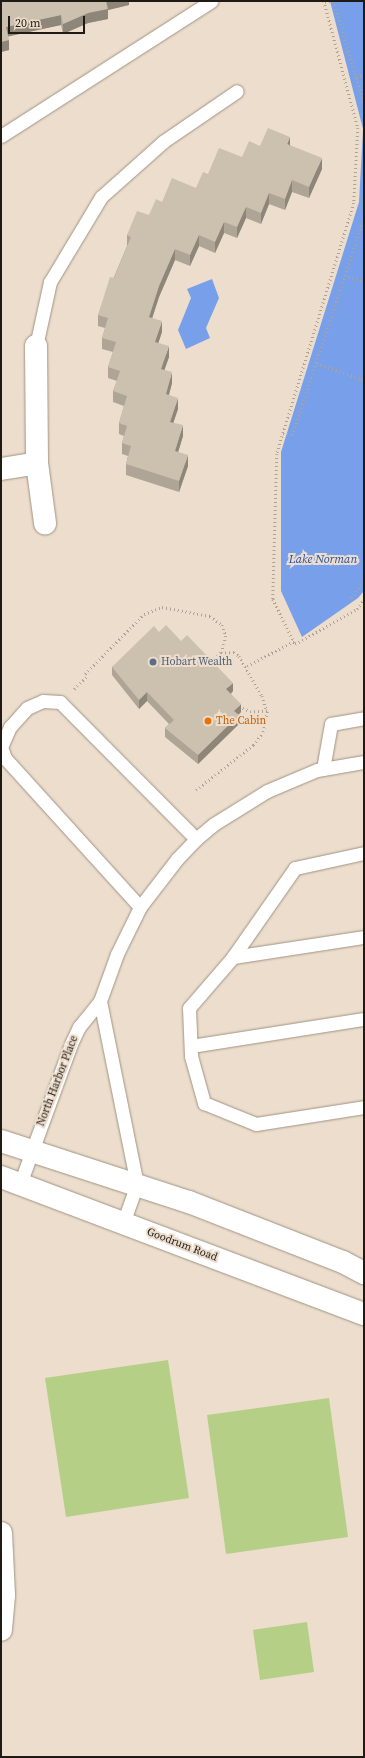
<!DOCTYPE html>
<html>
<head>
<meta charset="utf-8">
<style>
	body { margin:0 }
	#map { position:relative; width:365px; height:1758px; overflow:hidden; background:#ecddcc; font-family:"Source Serif 4",serif }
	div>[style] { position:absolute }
	.green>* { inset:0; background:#b6cf87 }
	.water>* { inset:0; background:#78a0ea }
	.path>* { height:2.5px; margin-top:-1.25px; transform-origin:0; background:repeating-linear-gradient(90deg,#aea294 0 1px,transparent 0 4px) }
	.roads { filter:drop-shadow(0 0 1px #a19383) drop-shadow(0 0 1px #a19383) }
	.service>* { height:13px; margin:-6.5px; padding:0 6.5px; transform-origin:6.5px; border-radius:6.5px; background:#fff }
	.minor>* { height:22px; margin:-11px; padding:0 11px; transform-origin:11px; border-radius:11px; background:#fff }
	.wall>* { inset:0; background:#afa596 }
	.shaded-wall>* { inset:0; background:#8f867a }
	.building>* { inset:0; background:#ccc0ae }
	.dots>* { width:11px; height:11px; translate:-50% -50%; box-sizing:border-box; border:2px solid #ecddcc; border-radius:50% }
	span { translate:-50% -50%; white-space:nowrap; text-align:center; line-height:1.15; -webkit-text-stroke:4px #ecddcc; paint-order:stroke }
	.service-label { font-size:11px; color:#4e5e75 }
	.left { translate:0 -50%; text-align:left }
	.food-label { font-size:11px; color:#c56008 }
	.street-label { font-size:11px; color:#201a14 }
	.water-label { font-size:12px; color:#234ea5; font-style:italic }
	.frame { position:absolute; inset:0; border:2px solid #201a14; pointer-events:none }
	.scale { position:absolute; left:8px; top:16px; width:77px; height:18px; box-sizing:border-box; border:2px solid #201a14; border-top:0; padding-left:5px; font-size:12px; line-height:14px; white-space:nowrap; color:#201a14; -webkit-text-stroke:3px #ecddcc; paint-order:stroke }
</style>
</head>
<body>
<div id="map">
	<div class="green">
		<div style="clip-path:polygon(168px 1360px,189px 1498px,66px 1517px,45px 1378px)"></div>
		<div style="clip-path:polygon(329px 1398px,348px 1537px,226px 1554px,207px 1415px)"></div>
		<div style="clip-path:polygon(307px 1622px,314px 1672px,260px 1680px,253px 1630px)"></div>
	</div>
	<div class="water">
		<div style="clip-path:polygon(330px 1px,364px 1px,364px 591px,358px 598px,302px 637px,281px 591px,281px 452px,359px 202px,363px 129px)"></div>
		<div style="clip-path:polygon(212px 279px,219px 298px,206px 328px,210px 338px,186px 349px,178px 330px,191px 298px,187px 289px)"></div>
	</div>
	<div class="path">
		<div style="left:324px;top:1px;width:131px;rotate:75deg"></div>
		<div style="left:358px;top:128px;width:75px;rotate:93.1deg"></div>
		<div style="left:354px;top:203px;width:263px;rotate:107.1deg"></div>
		<div style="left:277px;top:454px;width:145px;rotate:91.6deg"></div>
		<div style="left:273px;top:599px;width:50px;rotate:63.9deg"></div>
		<div style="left:295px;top:644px;width:71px;rotate:-29.4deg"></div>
		<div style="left:357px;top:609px;width:12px;rotate:-55deg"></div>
		<div style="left:334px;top:1px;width:106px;rotate:73.6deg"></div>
		<div style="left:325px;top:2px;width:5px;rotate:-11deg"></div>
		<div style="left:356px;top:77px;width:8px;rotate:-14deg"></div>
		<div style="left:345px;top:275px;width:20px;rotate:18deg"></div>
		<div style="left:317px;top:363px;width:50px;rotate:19.9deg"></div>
		<div style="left:283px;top:433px;width:9px;rotate:13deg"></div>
		<div style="left:292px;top:435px;width:230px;rotate:-71.7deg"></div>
		<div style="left:351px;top:598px;width:21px;rotate:-53deg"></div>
		<div style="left:221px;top:653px;width:13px;rotate:-4deg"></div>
		<div style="left:234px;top:652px;width:6px;rotate:39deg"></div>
		<div style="left:239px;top:656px;width:46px;rotate:60.1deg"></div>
		<div style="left:262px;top:696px;width:16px;rotate:72deg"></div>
		<div style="left:267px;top:711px;width:16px;rotate:176deg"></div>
		<div style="left:251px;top:712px;width:13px;rotate:-157deg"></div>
		<div style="left:247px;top:666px;width:53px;rotate:-28deg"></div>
		<div style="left:85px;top:674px;width:84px;rotate:-45.5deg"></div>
		<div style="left:144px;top:614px;width:19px;rotate:-21deg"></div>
		<div style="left:162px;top:607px;width:49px;rotate:10.6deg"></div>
		<div style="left:210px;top:616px;width:15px;rotate:37deg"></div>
		<div style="left:222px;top:625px;width:12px;rotate:70deg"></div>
		<div style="left:226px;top:636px;width:8px;rotate:104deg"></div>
		<div style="left:224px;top:644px;width:9px;rotate:108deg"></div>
		<div style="left:221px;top:653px;width:15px;rotate:138deg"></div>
		<div style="left:74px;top:689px;width:18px;rotate:-45deg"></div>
		<div style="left:196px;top:790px;width:73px;rotate:-38.3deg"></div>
		<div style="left:253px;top:745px;width:16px;rotate:-52deg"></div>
		<div style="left:263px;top:732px;width:21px;rotate:-79deg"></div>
	</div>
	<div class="roads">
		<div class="service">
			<div style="left:1px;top:136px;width:250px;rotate:-32.7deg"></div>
			<div style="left:36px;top:346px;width:66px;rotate:-77.7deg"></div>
			<div style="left:50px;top:282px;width:99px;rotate:-59deg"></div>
			<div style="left:101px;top:197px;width:84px;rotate:-41.6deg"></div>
			<div style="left:164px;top:141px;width:88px;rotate:-34.4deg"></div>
			<div style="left:323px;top:769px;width:46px;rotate:-79.9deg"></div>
			<div style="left:331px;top:724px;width:34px;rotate:-10deg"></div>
			<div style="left:364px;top:853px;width:71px;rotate:167.7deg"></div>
			<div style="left:295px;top:868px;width:108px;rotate:124.9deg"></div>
			<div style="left:233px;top:957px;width:67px;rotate:130.8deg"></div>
			<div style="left:189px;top:1008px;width:48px;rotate:87.6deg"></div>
			<div style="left:191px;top:1056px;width:49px;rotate:74.5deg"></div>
			<div style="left:204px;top:1103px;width:56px;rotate:22deg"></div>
			<div style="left:256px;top:1124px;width:109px;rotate:-8.9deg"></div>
			<div style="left:140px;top:907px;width:201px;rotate:-132.2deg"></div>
			<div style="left:5px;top:758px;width:12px;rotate:-110deg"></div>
			<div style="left:1px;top:747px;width:22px;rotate:-66deg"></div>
			<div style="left:10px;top:727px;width:25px;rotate:-48deg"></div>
			<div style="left:27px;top:708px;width:17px;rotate:-24deg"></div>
			<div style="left:43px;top:701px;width:17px;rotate:3deg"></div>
			<div style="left:60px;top:702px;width:193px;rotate:45.2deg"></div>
			<div style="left:233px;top:957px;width:133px;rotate:-8.7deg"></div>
			<div style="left:100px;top:1001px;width:187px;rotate:78.6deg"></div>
			<div style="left:137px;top:1184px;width:41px;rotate:109.7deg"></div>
			<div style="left:191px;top:1046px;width:175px;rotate:-8.9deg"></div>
			<div style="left:20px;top:1184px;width:149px;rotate:-70deg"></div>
			<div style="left:71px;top:1044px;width:19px;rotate:-65deg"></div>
			<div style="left:79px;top:1027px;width:33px;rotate:-51deg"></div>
			<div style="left:100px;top:1001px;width:50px;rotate:-70.1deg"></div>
			<div style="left:117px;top:954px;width:52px;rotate:-63.9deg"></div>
			<div style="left:140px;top:907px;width:61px;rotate:-52.4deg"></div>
			<div style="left:177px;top:859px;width:28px;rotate:-46deg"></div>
			<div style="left:196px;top:839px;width:23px;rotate:-40deg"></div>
			<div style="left:214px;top:824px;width:62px;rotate:-31.9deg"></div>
			<div style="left:267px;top:791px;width:54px;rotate:-22.8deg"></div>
			<div style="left:317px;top:770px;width:48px;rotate:-9.7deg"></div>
		</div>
		<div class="minor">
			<div style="left:36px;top:346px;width:117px;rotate:89.5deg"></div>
			<div style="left:1px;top:469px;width:36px;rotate:-9deg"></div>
			<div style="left:37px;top:463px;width:61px;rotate:82.4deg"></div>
			<div style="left:1px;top:1141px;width:198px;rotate:18deg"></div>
			<div style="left:189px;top:1202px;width:165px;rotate:21.3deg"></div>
			<div style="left:343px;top:1262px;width:24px;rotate:28deg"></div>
			<div style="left:1px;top:1177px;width:388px;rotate:20.7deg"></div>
			<div style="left:1px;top:1533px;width:62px;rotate:87.2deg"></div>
			<div style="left:4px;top:1595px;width:35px;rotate:95deg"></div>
		</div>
	</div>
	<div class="wall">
		<div style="clip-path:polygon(1px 1px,129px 1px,129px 5px,108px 10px,108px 19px,88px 23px,63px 34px,61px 25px,8px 36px,9px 50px,1px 52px)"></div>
		<div style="clip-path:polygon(290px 145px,322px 169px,309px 198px,292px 192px,285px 210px,269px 204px,261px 224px,246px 218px,237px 238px,224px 233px,215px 253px,199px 246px,190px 266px,175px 260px,159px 297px,152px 318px,162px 332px,158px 343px,169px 357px,164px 370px,172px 383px,169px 395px,178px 409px,173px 422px,183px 436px,178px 452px,188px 466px,179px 492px,126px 475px,126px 464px,128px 456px,122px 454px,122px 443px,124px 436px,119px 434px,119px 423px,124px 406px,113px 402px,113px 391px,117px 381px,108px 378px,108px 367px,113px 352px,102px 349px,102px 338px,105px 328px,98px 326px,98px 315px,127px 246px,127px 235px,149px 215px,162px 202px,196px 188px,208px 174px,242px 157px,260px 146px)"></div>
		<div style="clip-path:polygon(159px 632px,233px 691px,231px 694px,241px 712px,238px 715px,239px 724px,198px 764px,165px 737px,165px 728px,169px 724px,147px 701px,139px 709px,112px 675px,112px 667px)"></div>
	</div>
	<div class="shaded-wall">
		<div style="clip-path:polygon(106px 1px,129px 1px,129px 5px,108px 10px,108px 19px,88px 23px,63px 34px,63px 24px,88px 13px)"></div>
		<div style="clip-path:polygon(61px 15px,61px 25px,6px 37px,6px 27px)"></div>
		<div style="clip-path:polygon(9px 40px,9px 50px,1px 52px,1px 42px)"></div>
		<div style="clip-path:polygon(290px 137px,290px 148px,287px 144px)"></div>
		<div style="clip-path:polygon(322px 158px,322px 169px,309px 198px,309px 187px)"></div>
		<div style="clip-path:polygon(292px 180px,292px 192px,285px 210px,285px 199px)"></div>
		<div style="clip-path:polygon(269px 193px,269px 204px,261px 224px,261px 213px)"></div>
		<div style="clip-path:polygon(246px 207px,246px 218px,237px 238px,237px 227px)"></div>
		<div style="clip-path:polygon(224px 222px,224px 233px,215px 253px,215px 242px)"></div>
		<div style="clip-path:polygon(199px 235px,199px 246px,190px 266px,190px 255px)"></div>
		<div style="clip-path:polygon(175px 249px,175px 260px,159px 297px,149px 328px,149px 317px,159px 286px)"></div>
		<div style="clip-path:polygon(162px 321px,162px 332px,155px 353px,155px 342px)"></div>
		<div style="clip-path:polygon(169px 346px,169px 357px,161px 380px,161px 369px)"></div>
		<div style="clip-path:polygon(172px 372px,172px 383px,166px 405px,166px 394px)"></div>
		<div style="clip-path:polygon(178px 398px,178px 409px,170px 433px,170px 422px)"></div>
		<div style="clip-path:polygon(183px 425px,183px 436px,175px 462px,175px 451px)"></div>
		<div style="clip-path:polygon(188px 455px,188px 466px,179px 492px,179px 481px)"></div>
		<div style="clip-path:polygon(233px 683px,233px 691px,226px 698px,226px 689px)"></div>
		<div style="clip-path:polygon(147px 692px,147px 701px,139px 709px,139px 700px)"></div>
		<div style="clip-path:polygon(241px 704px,241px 712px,234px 719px,234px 711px)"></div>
		<div style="clip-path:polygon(239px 715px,239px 724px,198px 764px,198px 755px)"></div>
	</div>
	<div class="building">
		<div style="clip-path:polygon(1px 1px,106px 1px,108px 9px,88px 13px,63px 24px,61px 15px,6px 27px,9px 40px,1px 42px)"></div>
		<div style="clip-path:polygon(268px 128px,290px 137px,287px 144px,322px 158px,309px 187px,292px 180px,285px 199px,269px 193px,261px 213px,246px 207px,237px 227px,224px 222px,215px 242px,199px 235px,190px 255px,175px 249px,159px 286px,149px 317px,162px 321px,155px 342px,169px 346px,161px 369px,172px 372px,166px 394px,178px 398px,170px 422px,183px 425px,175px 451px,188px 455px,179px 481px,126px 464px,131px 446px,122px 443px,127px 426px,119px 423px,127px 396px,113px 391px,120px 371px,108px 367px,116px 342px,102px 338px,108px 318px,98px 315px,110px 277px,114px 278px,131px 237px,127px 235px,137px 211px,149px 215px,156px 199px,162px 202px,172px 178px,196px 188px,203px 172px,208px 174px,219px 148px,242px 157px,249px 141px,260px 146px)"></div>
		<div style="clip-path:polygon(166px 625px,181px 641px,187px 635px,233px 683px,226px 689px,241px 704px,234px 711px,239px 715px,198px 755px,165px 728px,174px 720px,147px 692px,139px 700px,112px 667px,154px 626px,159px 632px)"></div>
	</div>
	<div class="dots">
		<div style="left:153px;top:662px;background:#5c6f8a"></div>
		<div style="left:208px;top:721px;background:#e8710a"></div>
	</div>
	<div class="service-label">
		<span class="left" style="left:161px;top:662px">Hobart Wealth</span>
	</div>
	<div class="food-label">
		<span class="left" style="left:216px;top:721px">The Cabin</span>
	</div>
	<div class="street-label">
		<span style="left:58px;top:1081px;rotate:-69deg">North Harbor Place</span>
		<span style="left:182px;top:1245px;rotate:21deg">Goodrum Road</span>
	</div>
	<div class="water-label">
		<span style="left:323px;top:560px">Lake Norman</span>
	</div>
	<div class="frame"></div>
	<div class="scale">20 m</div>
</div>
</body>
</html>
